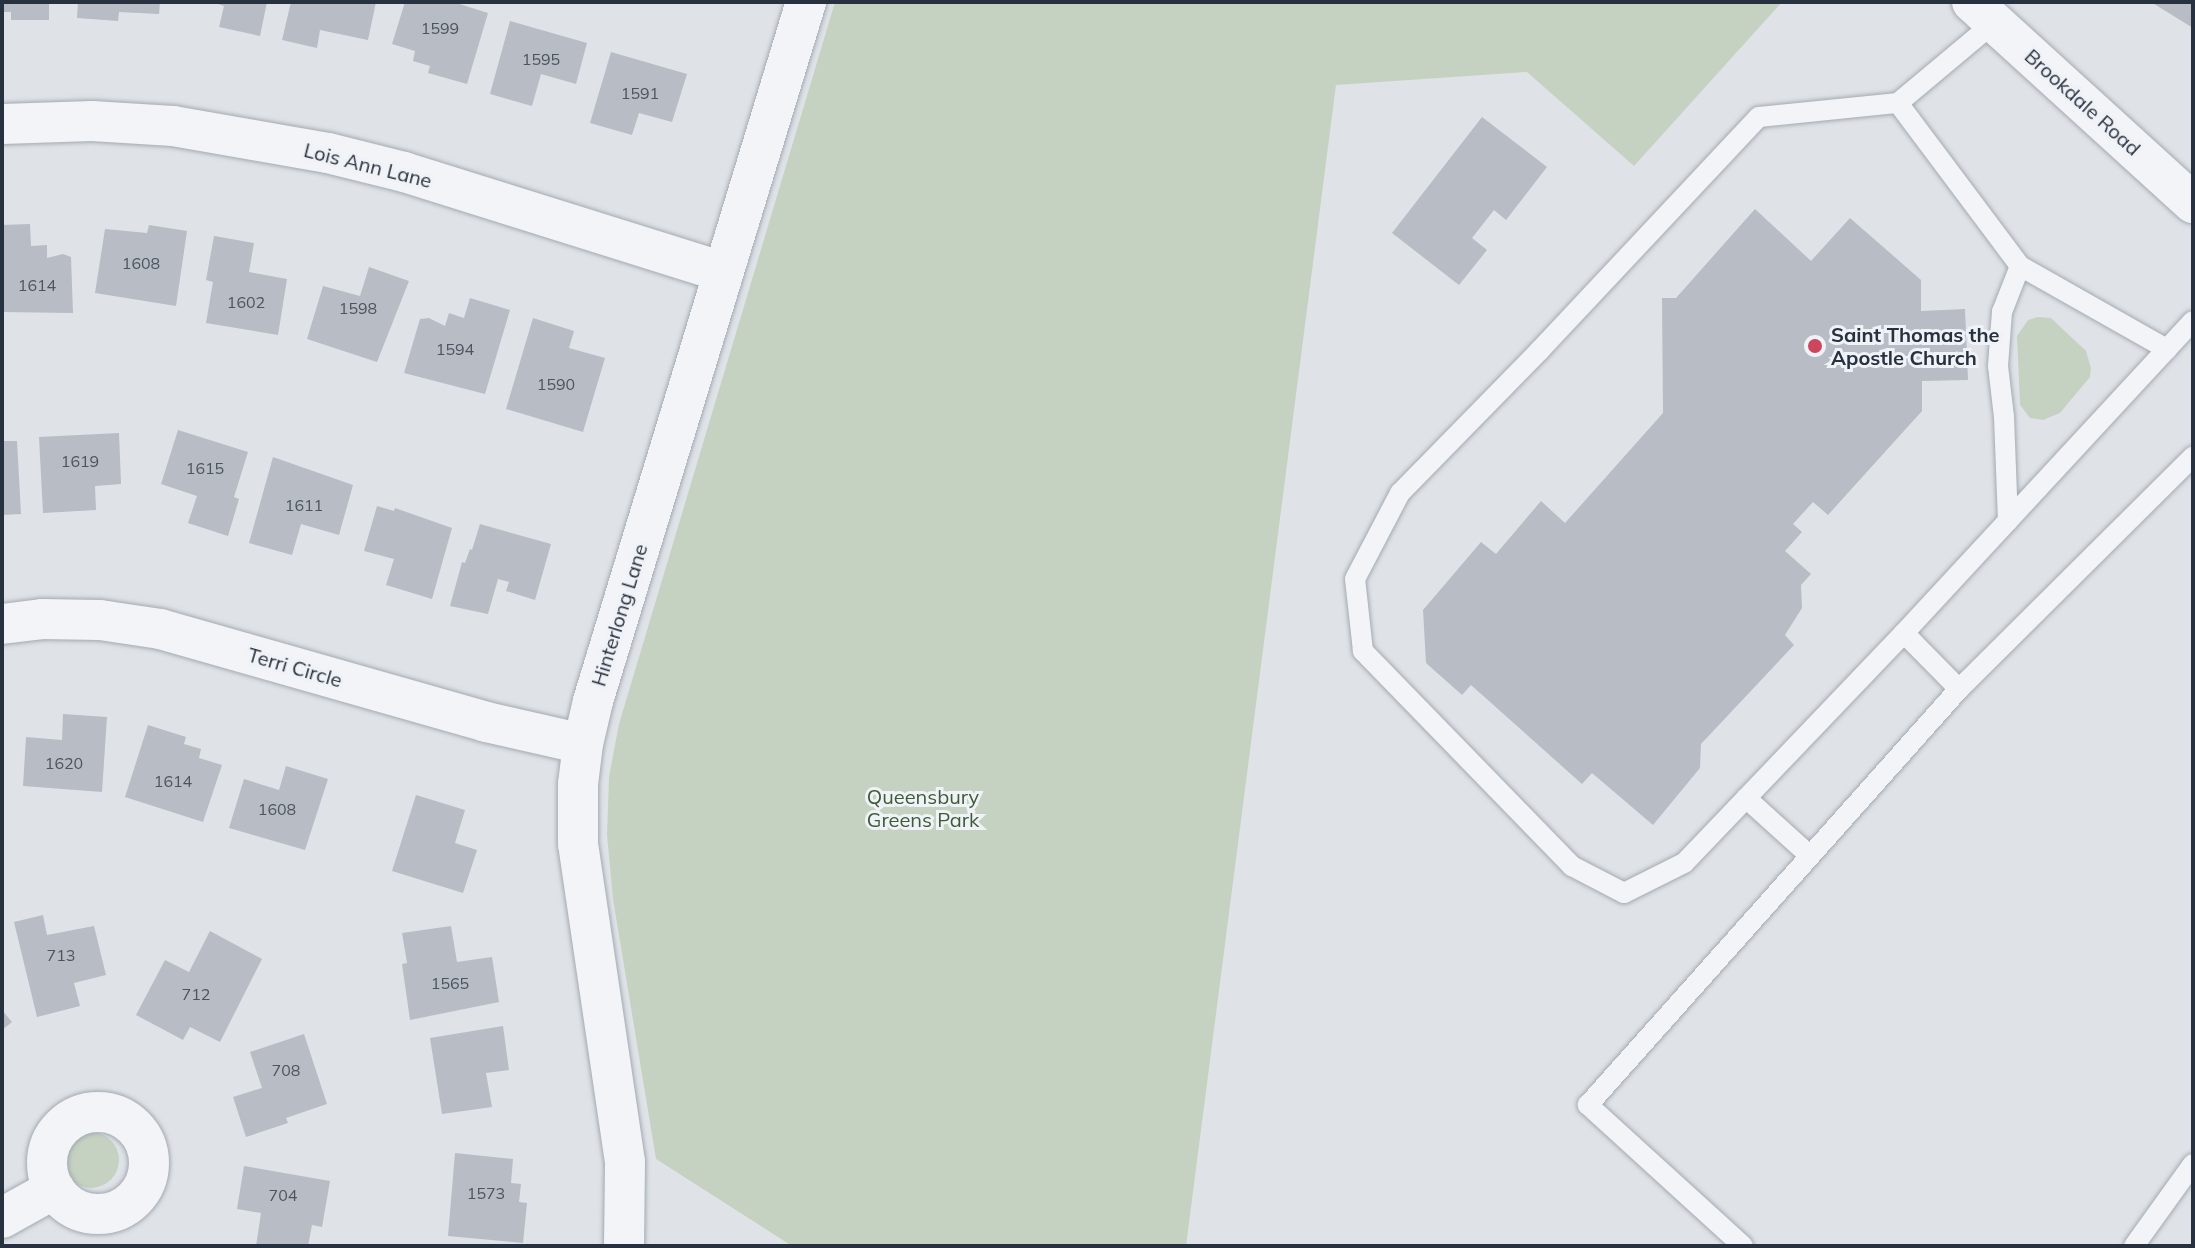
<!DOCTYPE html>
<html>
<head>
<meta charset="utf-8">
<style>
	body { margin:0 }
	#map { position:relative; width:2195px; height:1248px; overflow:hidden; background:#dfe3e8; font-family:Mulish,sans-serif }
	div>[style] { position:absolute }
	.green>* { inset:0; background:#c5d2c1 }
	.round { border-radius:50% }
	.building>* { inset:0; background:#b7bcc5 }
	.roads { filter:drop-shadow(0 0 2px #a4aab2) drop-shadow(0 0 2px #a4aab2) }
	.lane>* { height:20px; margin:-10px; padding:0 10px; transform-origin:10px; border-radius:10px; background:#f2f4f7 }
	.street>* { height:40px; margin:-20px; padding:0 20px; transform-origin:20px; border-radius:20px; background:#f2f4f7 }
	.street>.ring { margin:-20px; padding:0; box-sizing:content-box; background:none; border:40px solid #f2f4f7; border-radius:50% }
	.dots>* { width:22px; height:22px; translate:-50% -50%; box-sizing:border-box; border:4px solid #eff2f6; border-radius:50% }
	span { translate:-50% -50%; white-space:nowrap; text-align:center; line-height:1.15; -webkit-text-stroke:6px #eff2f6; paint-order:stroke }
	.number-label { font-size:16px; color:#4c5460 }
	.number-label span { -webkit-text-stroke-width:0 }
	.street-label { font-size:20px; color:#28313f }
	.poi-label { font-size:20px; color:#28313f; font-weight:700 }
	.left { translate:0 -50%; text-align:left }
	.park-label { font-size:20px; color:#3d5b36 }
	.frame { position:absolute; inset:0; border:4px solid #28313f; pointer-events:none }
</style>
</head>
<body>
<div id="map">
	<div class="green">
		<div style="clip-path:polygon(835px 2px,1782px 2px,1634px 166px,1527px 72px,1336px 85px,1186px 1246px,792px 1246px,656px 1159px,613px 899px,607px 835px,609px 777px,619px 724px)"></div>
		<div style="clip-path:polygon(2038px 317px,2051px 318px,2086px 351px,2091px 368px,2090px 377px,2060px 413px,2043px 420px,2030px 418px,2020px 405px,2017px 336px,2028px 320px)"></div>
		<div class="round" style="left:63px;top:1132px;width:56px;height:56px"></div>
	</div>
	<div class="building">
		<div style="clip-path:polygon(2px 2px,49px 2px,49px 20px,11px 20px,11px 12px,2px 12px)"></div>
		<div style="clip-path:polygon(78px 2px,160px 2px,159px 14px,119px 12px,118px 21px,77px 18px)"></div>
		<div style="clip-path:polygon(212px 2px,267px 2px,260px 36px,219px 27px,224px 6px)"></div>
		<div style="clip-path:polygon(291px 2px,376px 2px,368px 40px,320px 30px,317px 48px,282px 40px)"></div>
		<div style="clip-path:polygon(405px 2px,453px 2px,488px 13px,467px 84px,428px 73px,430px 66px,413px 61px,415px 51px,392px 44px)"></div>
		<div style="clip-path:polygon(2151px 2px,2193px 2px,2193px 28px)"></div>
		<div style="clip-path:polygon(510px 21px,587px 43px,576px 84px,541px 74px,532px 106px,490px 94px)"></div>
		<div style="clip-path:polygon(611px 52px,687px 74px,672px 122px,639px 113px,632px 135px,590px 123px)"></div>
		<div style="clip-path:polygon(1482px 117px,1547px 167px,1506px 220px,1494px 210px,1472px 238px,1487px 250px,1459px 285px,1392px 233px)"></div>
		<div style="clip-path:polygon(1755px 209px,1811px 261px,1850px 218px,1921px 280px,1921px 311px,1965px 309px,1968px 380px,1922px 381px,1922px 411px,1828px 515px,1813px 502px,1793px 524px,1802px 532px,1785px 551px,1811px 574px,1801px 585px,1802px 608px,1785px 635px,1794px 645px,1701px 744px,1700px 768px,1653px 825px,1592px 773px,1582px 784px,1471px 685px,1462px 695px,1426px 663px,1423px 610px,1481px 542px,1496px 554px,1541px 501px,1565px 523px,1663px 413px,1662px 298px,1676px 298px)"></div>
		<div style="clip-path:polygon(30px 224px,31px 246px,47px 245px,47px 258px,63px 254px,71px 257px,73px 313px,2px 312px,2px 225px)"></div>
		<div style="clip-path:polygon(149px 225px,187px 231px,176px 306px,95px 293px,105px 229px,147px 233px)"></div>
		<div style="clip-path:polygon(214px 236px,254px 243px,249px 272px,287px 279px,278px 335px,206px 323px,213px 282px,206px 280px)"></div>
		<div style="clip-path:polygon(369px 267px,409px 281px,377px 362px,307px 339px,323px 286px,360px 296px)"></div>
		<div style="clip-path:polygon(470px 298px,510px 310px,485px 394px,404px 373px,420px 319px,429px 318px,445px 326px,449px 313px,464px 318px)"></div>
		<div style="clip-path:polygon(533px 318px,574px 331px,569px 348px,605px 358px,583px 432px,506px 409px)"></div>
		<div style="clip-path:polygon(178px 430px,248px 452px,234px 497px,239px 499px,228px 536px,188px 523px,197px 496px,161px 484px)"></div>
		<div style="clip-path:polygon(119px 433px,121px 484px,95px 486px,96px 510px,43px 513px,39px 437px)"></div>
		<div style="clip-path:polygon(2px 441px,17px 441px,21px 514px,2px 515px)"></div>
		<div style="clip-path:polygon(273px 457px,353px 485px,339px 535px,301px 524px,292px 555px,249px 543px)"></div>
		<div style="clip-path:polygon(377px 506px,394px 511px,395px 508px,452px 528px,432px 599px,386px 585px,394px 559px,364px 551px)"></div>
		<div style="clip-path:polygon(480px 524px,551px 544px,535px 600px,506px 591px,509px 582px,498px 579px,488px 614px,450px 606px,462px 562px,465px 563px,470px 549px,472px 550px)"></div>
		<div style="clip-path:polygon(63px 714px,107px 717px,102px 792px,23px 786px,26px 737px,62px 740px)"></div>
		<div style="clip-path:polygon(148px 725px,186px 737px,184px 744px,201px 749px,199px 758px,222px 765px,203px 822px,125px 797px)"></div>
		<div style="clip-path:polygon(286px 766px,328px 779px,305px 850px,229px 828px,244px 779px,279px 790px)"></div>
		<div style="clip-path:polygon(416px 795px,465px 810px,455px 843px,477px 850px,463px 893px,392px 871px)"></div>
		<div style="clip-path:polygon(43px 915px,47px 935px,94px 926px,106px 975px,74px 983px,80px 1006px,37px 1017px,14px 922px)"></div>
		<div style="clip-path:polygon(451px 926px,457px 962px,492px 957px,499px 1002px,410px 1020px,402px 964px,407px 963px,402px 933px)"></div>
		<div style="clip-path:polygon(210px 931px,262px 959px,220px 1042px,190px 1027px,183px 1040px,136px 1015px,165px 960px,189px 972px)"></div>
		<div style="clip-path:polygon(2px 1010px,12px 1022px,2px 1030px)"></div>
		<div style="clip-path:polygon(503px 1026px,509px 1070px,486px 1073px,492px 1107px,442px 1114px,430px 1038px)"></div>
		<div style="clip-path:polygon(304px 1034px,327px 1104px,286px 1118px,288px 1123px,246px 1137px,233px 1097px,262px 1088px,250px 1052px)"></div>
		<div style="clip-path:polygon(455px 1153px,513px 1159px,511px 1183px,521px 1184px,519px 1202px,527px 1203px,523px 1243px,448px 1236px)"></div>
		<div style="clip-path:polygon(244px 1166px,330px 1181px,322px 1227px,312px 1225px,308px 1246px,256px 1246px,261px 1213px,237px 1209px)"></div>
	</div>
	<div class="roads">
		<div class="lane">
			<div style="left:1898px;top:103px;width:204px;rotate:53.2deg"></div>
			<div style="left:2020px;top:266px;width:169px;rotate:29.5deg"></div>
			<div style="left:2008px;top:521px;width:104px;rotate:-92.2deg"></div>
			<div style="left:2004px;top:417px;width:51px;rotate:-96.7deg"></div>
			<div style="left:1998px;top:366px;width:54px;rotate:-85.8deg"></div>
			<div style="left:2002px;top:312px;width:49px;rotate:-68.6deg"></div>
			<div style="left:1904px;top:633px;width:318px;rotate:133.7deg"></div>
			<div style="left:1684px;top:863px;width:67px;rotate:153.4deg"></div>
			<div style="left:1624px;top:893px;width:59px;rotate:-152.6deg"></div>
			<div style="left:1572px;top:866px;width:300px;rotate:-134.2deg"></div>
			<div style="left:1363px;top:651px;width:72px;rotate:-96.3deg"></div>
			<div style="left:1355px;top:579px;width:97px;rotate:-62.4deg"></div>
			<div style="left:1400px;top:493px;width:199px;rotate:-45.6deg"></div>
			<div style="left:1539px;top:351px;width:321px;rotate:-46.8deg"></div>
			<div style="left:1759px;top:117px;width:140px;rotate:-5.8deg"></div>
			<div style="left:1898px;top:103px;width:126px;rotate:-39.9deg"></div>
			<div style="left:1959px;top:689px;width:78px;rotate:-134.5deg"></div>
			<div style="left:1904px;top:633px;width:425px;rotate:-47.2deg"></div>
			<div style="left:1746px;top:798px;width:85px;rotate:42.1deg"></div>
			<div style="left:1743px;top:1246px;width:210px;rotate:-137.7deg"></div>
			<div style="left:1588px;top:1105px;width:557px;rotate:-48.27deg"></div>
			<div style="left:1959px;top:689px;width:330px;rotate:-44.8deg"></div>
			<div style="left:2134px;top:1246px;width:101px;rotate:-54.3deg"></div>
		</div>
		<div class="street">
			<div style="left:1972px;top:2px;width:299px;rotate:42.3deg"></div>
			<div style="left:2px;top:124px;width:90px;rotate:-1.9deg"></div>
			<div style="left:92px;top:121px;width:81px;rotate:3.5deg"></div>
			<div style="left:173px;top:126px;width:157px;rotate:9.9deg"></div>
			<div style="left:328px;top:153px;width:78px;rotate:14deg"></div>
			<div style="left:404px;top:172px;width:334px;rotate:17.4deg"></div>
			<div style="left:2px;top:624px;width:40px;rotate:-7.1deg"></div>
			<div style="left:42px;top:619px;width:58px;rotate:1deg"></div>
			<div style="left:100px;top:620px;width:61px;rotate:8.5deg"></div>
			<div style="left:160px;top:629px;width:339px;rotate:15.9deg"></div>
			<div style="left:486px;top:722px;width:99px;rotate:12.8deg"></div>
			<div class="ring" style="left:47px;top:1112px;width:62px;height:62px"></div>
			<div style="left:2px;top:1218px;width:60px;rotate:-29.1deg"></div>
			<div style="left:624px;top:1246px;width:84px;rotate:-89.3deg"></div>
			<div style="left:625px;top:1162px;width:321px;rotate:-98.4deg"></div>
			<div style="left:578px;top:844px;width:60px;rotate:-90deg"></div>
			<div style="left:578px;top:784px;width:40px;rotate:-82.9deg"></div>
			<div style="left:583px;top:744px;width:44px;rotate:-76.9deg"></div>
			<div style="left:593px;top:701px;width:731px;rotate:-73.05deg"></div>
		</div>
	</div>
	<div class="dots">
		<div style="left:1815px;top:346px;background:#cc465c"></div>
	</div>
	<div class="number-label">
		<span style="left:440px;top:28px">1599</span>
		<span style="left:541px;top:59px">1595</span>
		<span style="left:640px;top:93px">1591</span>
		<span style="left:141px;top:263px">1608</span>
		<span style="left:37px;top:285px">1614</span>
		<span style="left:246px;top:302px">1602</span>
		<span style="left:358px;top:308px">1598</span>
		<span style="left:455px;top:349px">1594</span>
		<span style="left:556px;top:384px">1590</span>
		<span style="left:80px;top:461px">1619</span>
		<span style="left:205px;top:468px">1615</span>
		<span style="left:304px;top:505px">1611</span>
		<span style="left:64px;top:763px">1620</span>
		<span style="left:173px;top:781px">1614</span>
		<span style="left:277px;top:809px">1608</span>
		<span style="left:61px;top:955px">713</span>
		<span style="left:450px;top:983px">1565</span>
		<span style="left:196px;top:994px">712</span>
		<span style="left:286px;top:1070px">708</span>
		<span style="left:486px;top:1193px">1573</span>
		<span style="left:283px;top:1195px">704</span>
	</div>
	<div class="street-label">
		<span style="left:2083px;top:102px;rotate:42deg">Brookdale Road</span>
		<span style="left:368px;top:165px;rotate:14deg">Lois Ann Lane</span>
		<span style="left:619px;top:615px;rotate:-73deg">Hinterlong Lane</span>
		<span style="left:295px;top:667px;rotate:16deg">Terri Circle</span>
	</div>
	<div class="poi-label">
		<span class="left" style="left:1831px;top:346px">Saint Thomas the<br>Apostle Church</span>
	</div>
	<div class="park-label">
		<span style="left:923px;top:808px">Queensbury<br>Greens Park</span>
	</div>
	<div class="frame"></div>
</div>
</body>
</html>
